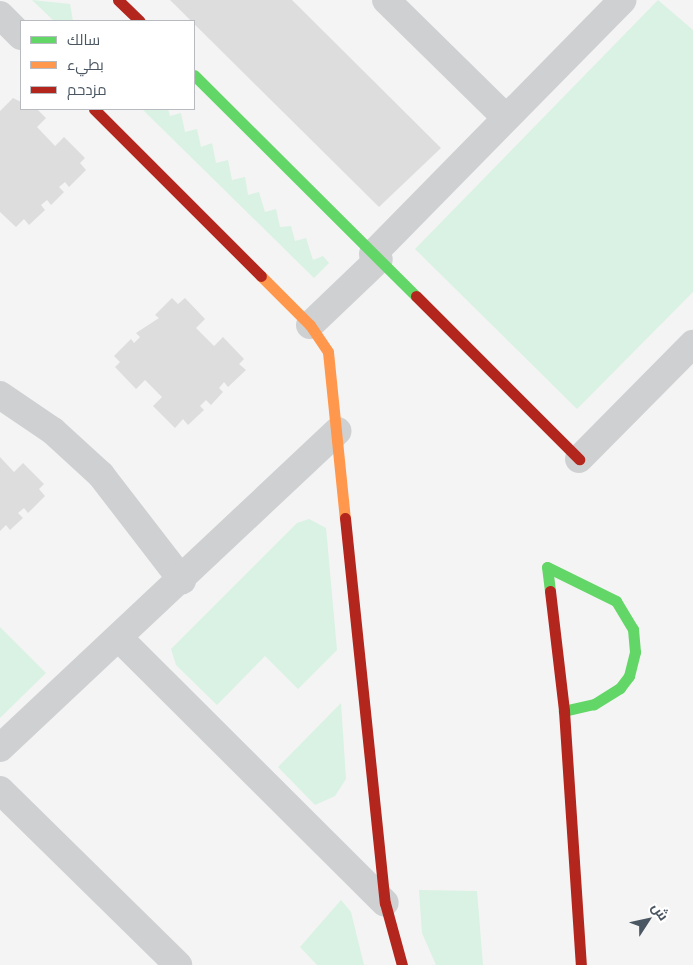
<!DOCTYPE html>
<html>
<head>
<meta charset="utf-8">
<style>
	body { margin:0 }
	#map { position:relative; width:693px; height:965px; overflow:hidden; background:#f4f4f4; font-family:"Noto Sans",Cairo,sans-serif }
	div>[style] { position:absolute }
	.green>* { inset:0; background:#d9f2e3 }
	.building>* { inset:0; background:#ddddde }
	.street>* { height:28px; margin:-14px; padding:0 14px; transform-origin:14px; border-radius:14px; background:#ced0d2 }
	.fast>* { height:11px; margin:-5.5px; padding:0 5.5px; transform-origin:5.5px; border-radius:5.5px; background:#63d668 }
	.slow>* { height:11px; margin:-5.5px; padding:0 5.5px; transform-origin:5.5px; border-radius:5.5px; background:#ff974d }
	.jam>* { height:11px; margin:-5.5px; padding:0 5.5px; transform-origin:5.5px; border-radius:5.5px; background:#b3261e }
	span { translate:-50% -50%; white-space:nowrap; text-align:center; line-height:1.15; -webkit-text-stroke:4px #fff; paint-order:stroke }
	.legend { position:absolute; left:20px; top:20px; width:175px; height:90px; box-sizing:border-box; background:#fff; border:1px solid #b7bbc0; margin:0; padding:6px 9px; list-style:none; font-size:15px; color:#4a5661 }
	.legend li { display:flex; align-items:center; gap:10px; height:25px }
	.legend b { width:25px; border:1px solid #b7bbc0 }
	.north { position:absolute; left:623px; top:895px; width:50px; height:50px; -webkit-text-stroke:4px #fff; paint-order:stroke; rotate:55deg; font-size:14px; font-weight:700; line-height:20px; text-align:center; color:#4a5661 }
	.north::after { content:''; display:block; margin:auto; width:18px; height:22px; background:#4a5661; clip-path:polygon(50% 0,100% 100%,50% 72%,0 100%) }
</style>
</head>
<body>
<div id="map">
	<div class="green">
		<div style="clip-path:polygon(32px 0,70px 4px,73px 21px,85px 21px,54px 21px)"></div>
		<div style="clip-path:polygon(658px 0,693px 30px,693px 292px,577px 409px,415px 249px)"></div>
		<div style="clip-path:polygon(142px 109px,168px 109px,170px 116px,181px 113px,185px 132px,197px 129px,201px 147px,212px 143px,216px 163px,228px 160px,232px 180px,245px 177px,248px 195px,259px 192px,265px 212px,276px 209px,280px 227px,291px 226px,295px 241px,306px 238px,313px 260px,323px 256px,329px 263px,314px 278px)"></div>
		<div style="clip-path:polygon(309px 519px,326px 528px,337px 650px,298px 689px,265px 656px,217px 705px,176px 665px,171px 649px,297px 523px)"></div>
		<div style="clip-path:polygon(0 627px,46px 673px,0 718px)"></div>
		<div style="clip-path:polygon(341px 703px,346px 779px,335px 796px,315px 805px,278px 767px)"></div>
		<div style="clip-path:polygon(419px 890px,477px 891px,483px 965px,436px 965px,422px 933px)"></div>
		<div style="clip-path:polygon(341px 900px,351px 912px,364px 965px,317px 965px,300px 947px)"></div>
	</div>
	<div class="building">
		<div style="clip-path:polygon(170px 0,292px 0,441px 148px,379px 207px)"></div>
		<div style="clip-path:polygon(13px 98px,21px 102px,21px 109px,37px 109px,46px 118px,37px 127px,55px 146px,64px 137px,85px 158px,80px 163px,86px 170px,69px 187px,65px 182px,59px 187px,64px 192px,51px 205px,47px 200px,41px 205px,45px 210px,29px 225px,24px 219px,16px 227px,0 212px,0 111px)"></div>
		<div style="clip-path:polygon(172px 298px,178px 304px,185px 298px,205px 319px,196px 328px,214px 346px,223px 337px,244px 359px,239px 364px,246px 370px,228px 387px,224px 382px,219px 388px,223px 392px,211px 405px,206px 400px,200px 406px,204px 410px,188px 425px,183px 419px,175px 428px,153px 406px,162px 397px,145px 380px,136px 389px,115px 367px,120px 362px,114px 356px,131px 339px,134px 343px,140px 337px,136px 333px,159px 318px,155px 315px)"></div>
		<div style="clip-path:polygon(0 457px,14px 472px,23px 463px,44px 484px,39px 489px,45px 496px,28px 513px,24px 508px,18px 513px,23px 518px,10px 530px,6px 525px,0 531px)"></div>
	</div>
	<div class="street">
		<div style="left:386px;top:0;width:167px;rotate:44.5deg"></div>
		<div style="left:0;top:15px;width:30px;rotate:45deg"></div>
		<div style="left:373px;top:254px;width:356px;rotate:-45.5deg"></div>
		<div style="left:310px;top:325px;width:95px;rotate:-43.7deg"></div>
		<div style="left:0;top:395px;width:64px;rotate:34.2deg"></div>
		<div style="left:53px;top:431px;width:65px;rotate:42.5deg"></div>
		<div style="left:101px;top:475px;width:133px;rotate:52.4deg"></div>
		<div style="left:579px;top:459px;width:162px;rotate:-45.3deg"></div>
		<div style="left:119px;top:638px;width:375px;rotate:44.9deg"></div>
		<div style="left:0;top:748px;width:463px;rotate:-43.2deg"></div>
		<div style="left:0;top:790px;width:250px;rotate:44.5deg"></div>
	</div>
	<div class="fast">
		<div style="left:194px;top:75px;width:313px;rotate:44.9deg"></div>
		<div style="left:550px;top:591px;width:24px;rotate:-97deg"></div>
		<div style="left:547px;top:567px;width:77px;rotate:26.2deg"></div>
		<div style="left:616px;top:601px;width:33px;rotate:59deg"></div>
		<div style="left:633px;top:629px;width:23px;rotate:85deg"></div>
		<div style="left:635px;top:652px;width:25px;rotate:104deg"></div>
		<div style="left:629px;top:676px;width:15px;rotate:127deg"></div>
		<div style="left:620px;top:688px;width:31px;rotate:148deg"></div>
		<div style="left:594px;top:704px;width:31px;rotate:167deg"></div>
	</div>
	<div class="slow">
		<div style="left:261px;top:276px;width:69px;rotate:45deg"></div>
		<div style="left:310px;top:325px;width:32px;rotate:56deg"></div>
		<div style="left:328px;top:352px;width:167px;rotate:84.2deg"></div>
	</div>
	<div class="jam">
		<div style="left:118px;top:0;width:30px;rotate:44deg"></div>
		<div style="left:94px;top:109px;width:236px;rotate:45deg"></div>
		<div style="left:416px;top:296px;width:231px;rotate:45deg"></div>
		<div style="left:345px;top:518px;width:387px;rotate:84.1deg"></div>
		<div style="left:385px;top:903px;width:64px;rotate:74.7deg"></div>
		<div style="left:550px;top:591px;width:121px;rotate:83.3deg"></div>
		<div style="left:564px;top:711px;width:255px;rotate:86.2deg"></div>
	</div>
	<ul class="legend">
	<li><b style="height:6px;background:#63d668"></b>سالك</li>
	<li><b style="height:6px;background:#ff974d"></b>بطيء</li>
	<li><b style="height:6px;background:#b3261e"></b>مزدحم</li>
	</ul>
	<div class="north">ش</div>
</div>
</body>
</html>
